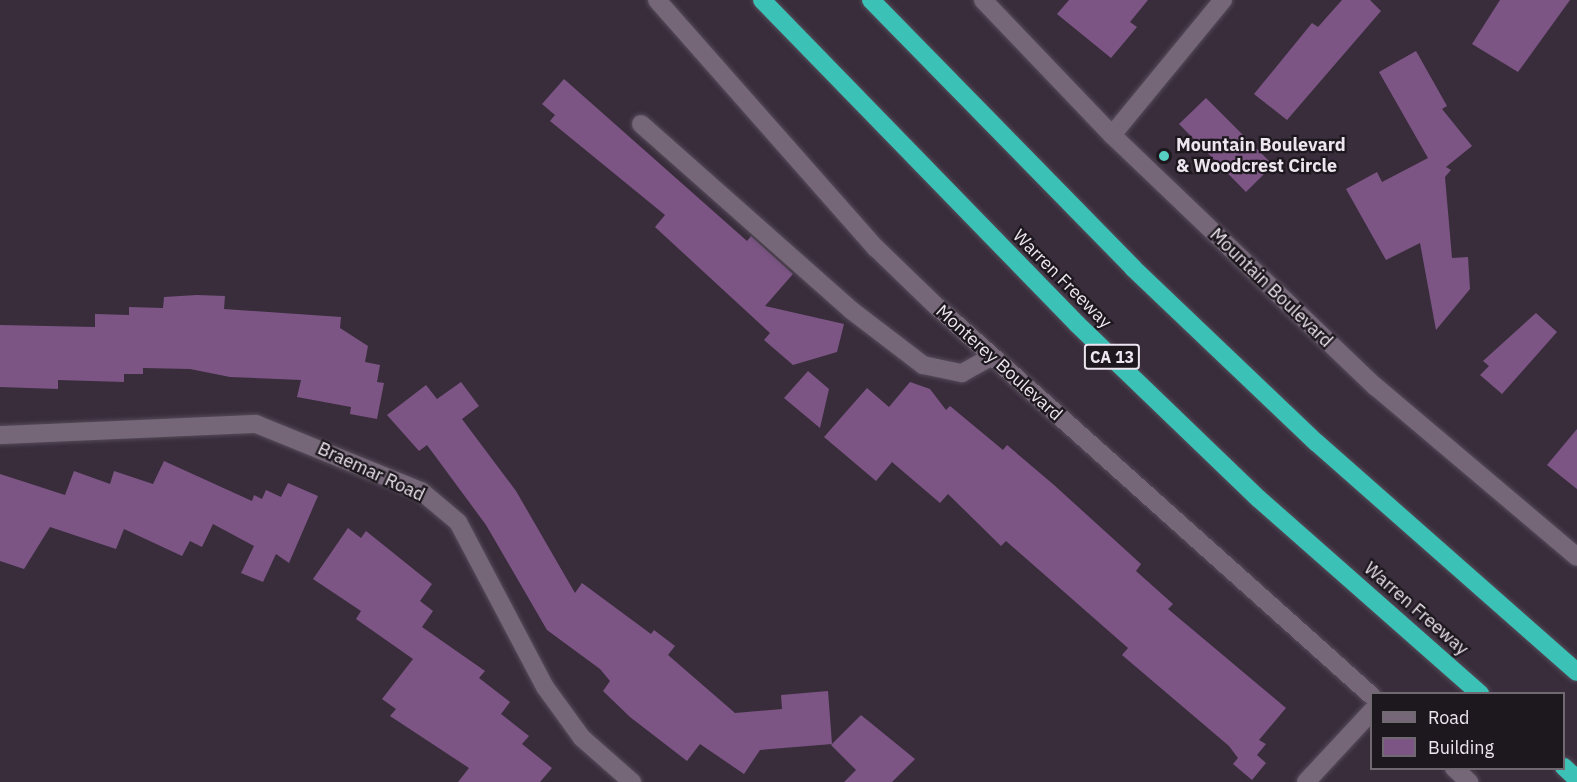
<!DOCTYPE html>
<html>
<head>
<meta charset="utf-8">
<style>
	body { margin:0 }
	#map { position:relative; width:1577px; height:782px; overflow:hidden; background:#392d3c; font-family:"IBM Plex Sans",sans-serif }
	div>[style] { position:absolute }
	.building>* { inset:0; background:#7c5585 }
	.roads { filter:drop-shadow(0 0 2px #554b58) drop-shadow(0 0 2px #554b58) }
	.minor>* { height:18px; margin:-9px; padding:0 9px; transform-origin:9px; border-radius:9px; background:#756778 }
	.highway>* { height:18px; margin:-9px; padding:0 9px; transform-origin:9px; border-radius:9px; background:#3bc1b5 }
	.dots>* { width:16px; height:16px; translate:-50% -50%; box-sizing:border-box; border:3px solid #1d171e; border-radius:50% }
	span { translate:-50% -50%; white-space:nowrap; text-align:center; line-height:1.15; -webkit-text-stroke:4.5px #1d171e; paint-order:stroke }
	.shield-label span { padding:2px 4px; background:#1d171e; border:2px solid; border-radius:4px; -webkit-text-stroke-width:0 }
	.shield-label { font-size:16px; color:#ede5ef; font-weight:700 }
	.poi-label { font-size:18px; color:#ede5ef; font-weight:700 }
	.left { translate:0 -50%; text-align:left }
	.street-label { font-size:18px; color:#ede5ef }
	.legend { position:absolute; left:1370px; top:692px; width:195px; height:78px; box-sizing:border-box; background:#1d171e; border:2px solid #706972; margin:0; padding:8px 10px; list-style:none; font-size:18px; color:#ede5ef }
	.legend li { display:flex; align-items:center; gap:12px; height:30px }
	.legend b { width:30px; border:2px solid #706972 }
</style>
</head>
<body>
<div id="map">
	<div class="building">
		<div style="clip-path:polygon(1069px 0,1148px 0,1130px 22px,1137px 27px,1111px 58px,1057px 14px)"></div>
		<div style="clip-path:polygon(1342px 0,1370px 0,1381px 11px,1287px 120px,1254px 94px,1312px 23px,1318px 27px)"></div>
		<div style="clip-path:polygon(1500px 0,1570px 0,1518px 72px,1472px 44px)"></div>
		<div style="clip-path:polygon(1416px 51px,1447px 106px,1442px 109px,1472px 146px,1446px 167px,1451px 170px,1445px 177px,1452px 258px,1468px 257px,1470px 289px,1436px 330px,1420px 243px,1386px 260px,1346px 189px,1377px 172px,1382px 182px,1428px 158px,1379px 72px)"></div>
		<div style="clip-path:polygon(564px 79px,747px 241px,751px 236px,793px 274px,765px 306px,844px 324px,837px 352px,793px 365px,764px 340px,770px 333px,655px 227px,665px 215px,550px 121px,555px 115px,542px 104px)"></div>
		<div style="clip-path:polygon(1206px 98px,1273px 165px,1246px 192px,1179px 124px)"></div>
		<div style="clip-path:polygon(197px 295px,225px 296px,224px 309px,341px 317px,340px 328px,368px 346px,365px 362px,380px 365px,377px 382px,384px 383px,377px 419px,350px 414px,351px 407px,297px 397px,301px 380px,230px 377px,190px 369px,143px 368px,143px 374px,124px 374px,124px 382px,58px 380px,58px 389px,0 387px,0 325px,95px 327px,95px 314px,129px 315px,129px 307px,163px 308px,164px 297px)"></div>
		<div style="clip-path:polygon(1536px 313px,1557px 332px,1502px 394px,1480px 375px,1489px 366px,1483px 361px)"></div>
		<div style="clip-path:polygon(808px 371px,829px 389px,820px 428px,784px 398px)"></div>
		<div style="clip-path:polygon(461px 382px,479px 406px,462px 419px,516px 491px,575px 593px,582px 583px,651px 634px,654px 630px,675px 646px,668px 655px,735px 713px,782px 709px,781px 695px,828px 691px,832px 744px,760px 750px,744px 774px,700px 744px,687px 761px,630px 717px,603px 691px,610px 681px,600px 669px,547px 630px,486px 525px,427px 445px,419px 451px,387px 415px,426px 385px,437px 399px)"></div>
		<div style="clip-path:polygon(910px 382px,930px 389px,946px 410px,950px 406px,1003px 450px,1007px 445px,1054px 485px,1141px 564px,1136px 571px,1173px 604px,1168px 609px,1286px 708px,1259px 740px,1266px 744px,1257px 755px,1266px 763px,1252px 780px,1233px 764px,1238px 758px,1229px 746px,1122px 655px,1128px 648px,1006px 541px,1001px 546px,948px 494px,940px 503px,892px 462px,876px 481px,824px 437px,867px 388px,889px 407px)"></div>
		<div style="clip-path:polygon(1577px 429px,1577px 489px,1547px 465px)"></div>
		<div style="clip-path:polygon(164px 461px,252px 501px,254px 495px,262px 499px,266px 490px,281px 497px,288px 483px,318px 496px,289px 563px,276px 554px,263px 582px,241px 573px,254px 546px,213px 524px,202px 547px,190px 541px,182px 556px,124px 529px,116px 549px,50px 527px,24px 569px,0 561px,0 474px,65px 495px,74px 471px,110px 484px,114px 471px,153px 484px)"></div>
		<div style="clip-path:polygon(348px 528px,361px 538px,366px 531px,432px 584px,420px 601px,433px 611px,422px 627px,485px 671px,479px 678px,510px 702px,501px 714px,529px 736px,522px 744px,552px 768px,540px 782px,458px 782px,469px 768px,390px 716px,396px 709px,382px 699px,413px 659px,356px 619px,361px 611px,313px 579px)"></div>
		<div style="clip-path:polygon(861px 715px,915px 759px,892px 782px,844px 782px,856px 770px,831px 745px)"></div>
	</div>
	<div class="roads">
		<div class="minor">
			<div style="left:657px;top:0;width:331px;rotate:48.6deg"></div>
			<div style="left:876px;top:248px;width:81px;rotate:44deg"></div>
			<div style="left:934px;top:304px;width:588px;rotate:41.83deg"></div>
			<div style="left:983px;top:0;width:187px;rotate:46.3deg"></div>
			<div style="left:1112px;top:135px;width:365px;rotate:43.7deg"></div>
			<div style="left:1376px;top:387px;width:263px;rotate:40.2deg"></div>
			<div style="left:641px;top:124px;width:281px;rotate:41.5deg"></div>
			<div style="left:851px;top:310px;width:91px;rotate:37.4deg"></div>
			<div style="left:923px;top:365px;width:40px;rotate:12deg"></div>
			<div style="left:962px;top:373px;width:33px;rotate:-29deg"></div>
			<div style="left:1112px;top:135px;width:175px;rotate:-50.6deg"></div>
			<div style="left:0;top:435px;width:256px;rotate:-2.5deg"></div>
			<div style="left:256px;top:424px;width:178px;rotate:22.1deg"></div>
			<div style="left:421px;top:491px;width:48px;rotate:40deg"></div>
			<div style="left:458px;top:522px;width:187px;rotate:62.2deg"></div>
			<div style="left:545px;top:687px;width:63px;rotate:54deg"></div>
			<div style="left:582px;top:738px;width:67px;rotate:41.3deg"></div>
			<div style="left:1454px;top:768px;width:21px;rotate:43deg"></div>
			<div style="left:1306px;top:782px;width:97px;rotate:-47.1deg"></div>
		</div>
		<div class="highway">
			<div style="left:762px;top:0;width:452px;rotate:45.8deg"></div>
			<div style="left:1077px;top:324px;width:252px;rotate:43.9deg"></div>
			<div style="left:1259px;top:499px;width:295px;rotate:41.4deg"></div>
			<div style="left:871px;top:0;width:375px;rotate:45.6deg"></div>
			<div style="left:1133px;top:268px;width:254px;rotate:43.6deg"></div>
			<div style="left:1317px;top:443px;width:346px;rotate:41.4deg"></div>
			<div style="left:1564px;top:767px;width:18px;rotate:43deg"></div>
		</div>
	</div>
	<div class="dots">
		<div style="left:1164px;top:156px;background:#57cec1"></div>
	</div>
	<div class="shield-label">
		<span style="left:1112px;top:357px">CA 13</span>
	</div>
	<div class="poi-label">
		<span class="left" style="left:1176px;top:156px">Mountain Boulevard<br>&amp; Woodcrest Circle</span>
	</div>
	<div class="street-label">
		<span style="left:1062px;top:279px;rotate:45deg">Warren Freeway</span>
		<span style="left:1271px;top:288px;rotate:44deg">Mountain Boulevard</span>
		<span style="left:999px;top:363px;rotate:42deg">Monterey Boulevard</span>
		<span style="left:371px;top:472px;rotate:25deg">Braemar Road</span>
		<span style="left:1416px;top:609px;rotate:41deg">Warren Freeway</span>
	</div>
	<ul class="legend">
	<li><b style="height:8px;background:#756778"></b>Road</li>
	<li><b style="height:16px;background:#7c5585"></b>Building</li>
	</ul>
</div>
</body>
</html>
